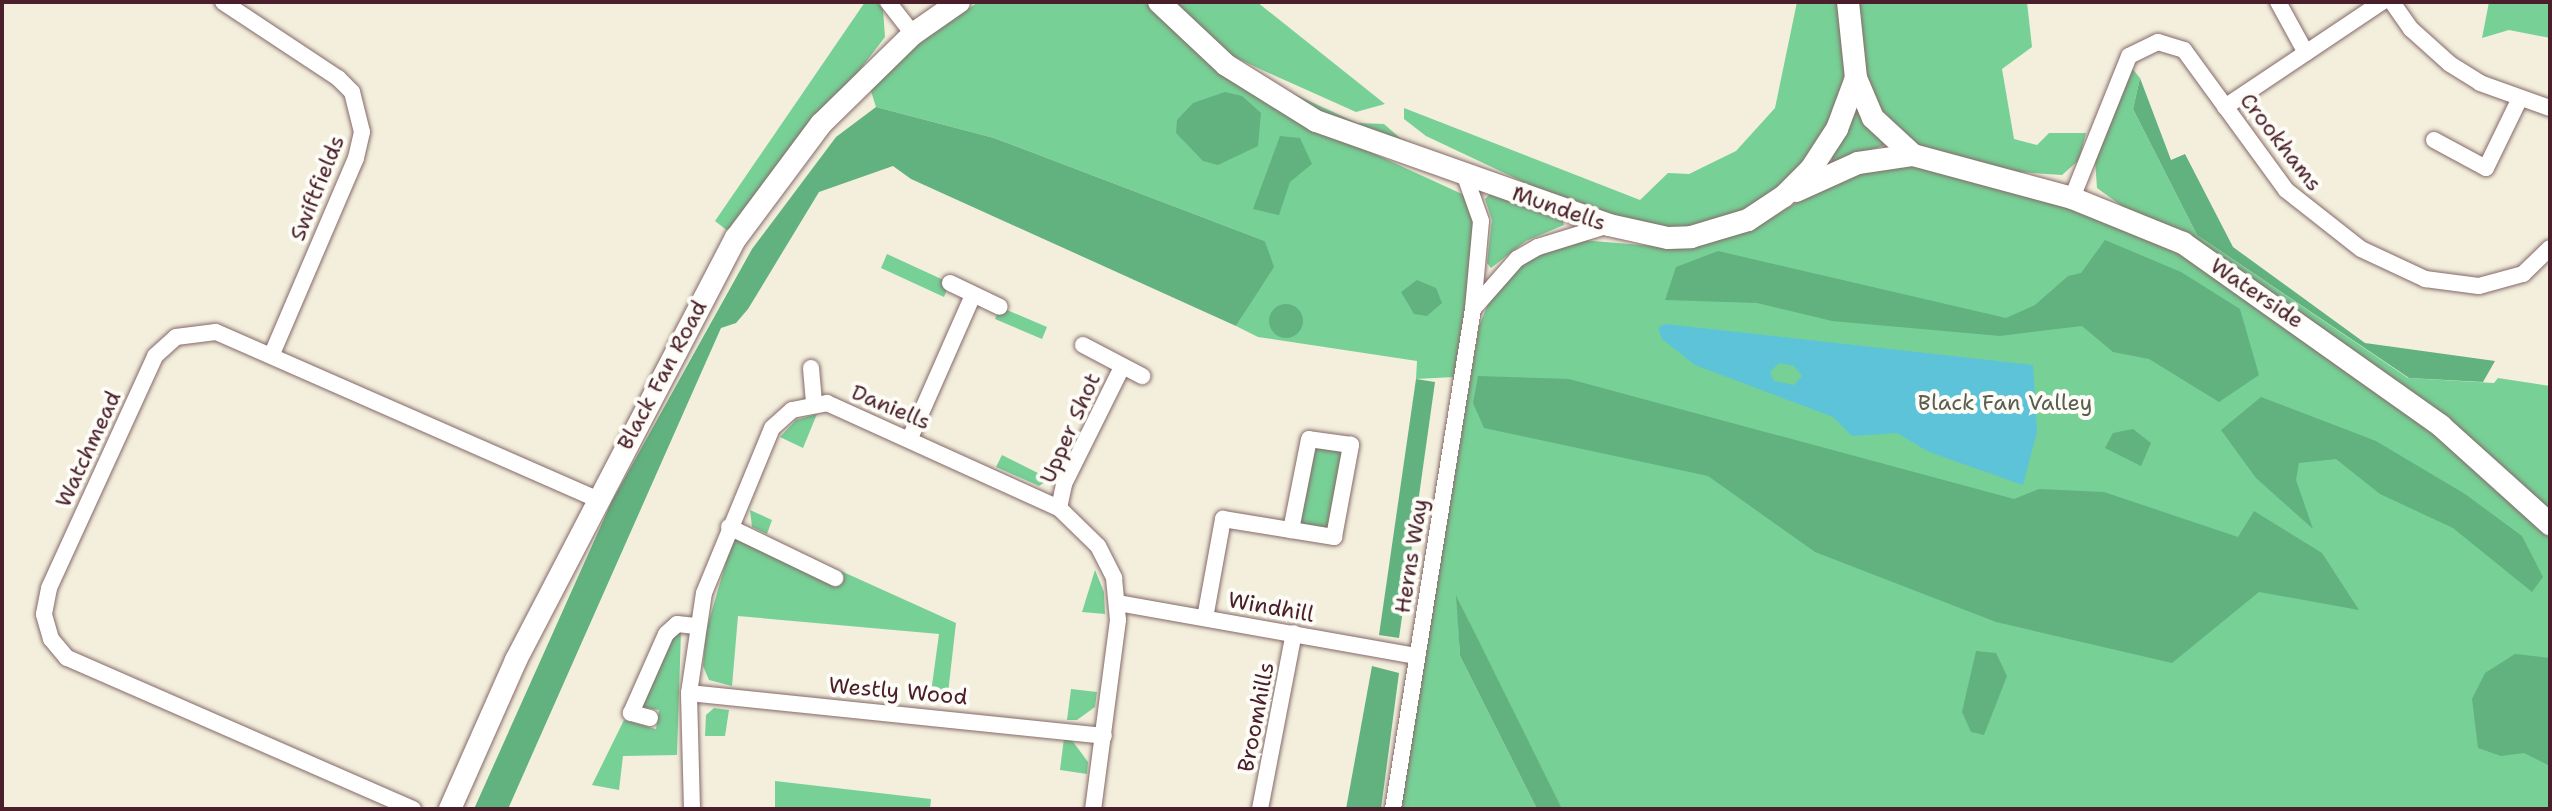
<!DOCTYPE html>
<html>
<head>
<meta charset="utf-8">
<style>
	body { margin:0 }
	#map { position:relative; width:2552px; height:811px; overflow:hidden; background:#f3efdc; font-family:"Shantell Sans",sans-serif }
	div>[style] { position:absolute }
	.green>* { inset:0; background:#77d096 }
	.forest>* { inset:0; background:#61b27f }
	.round { border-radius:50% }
	.water>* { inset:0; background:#5cc3d9 }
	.roads { filter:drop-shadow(0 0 2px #856869) drop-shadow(0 0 2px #856869) }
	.minor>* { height:16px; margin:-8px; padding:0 8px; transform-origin:8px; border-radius:8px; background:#fff }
	.major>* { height:22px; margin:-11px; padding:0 11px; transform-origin:11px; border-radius:11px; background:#fff }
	span { translate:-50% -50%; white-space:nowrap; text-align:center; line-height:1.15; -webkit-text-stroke:8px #fdfcf7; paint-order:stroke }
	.street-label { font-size:22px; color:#4a1f2b }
	.park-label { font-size:22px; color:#5a5d50 }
	.frame { position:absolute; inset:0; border:4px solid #4a1f2b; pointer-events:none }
</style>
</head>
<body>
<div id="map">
	<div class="green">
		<div style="clip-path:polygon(865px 2px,877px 2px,883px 9px,885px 37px,733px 235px,715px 221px)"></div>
		<div style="clip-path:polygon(978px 2px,1147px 2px,1181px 38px,1270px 106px,1462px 194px,1470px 202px,1477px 228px,1454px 377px,1416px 379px,1417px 361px,1258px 337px,1236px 326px,1273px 267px,1265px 241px,994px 138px,876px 107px,870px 88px,916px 46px)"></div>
		<div style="clip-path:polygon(1168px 2px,1257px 2px,1385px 104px,1356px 112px,1262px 70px,1224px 52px)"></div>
		<div style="clip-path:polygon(1797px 2px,1838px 2px,1847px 61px,1840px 98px,1831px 124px,1799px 173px,1746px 211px,1687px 228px,1655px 228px,1570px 204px,1426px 136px,1404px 119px,1404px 108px,1640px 200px,1668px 173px,1689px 174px,1736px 151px,1775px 108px)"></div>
		<div style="clip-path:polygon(1856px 2px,2027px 2px,2032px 47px,2002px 69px,2014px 139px,2037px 145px,2049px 133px,2086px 133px,2079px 160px,2062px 175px,2019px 172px,1923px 149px,1891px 131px,1868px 86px)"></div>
		<div style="clip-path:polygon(2489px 2px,2550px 2px,2550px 38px,2509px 30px,2482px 38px)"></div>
		<div style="clip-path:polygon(2131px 67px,2140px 78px,2133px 109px,2197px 235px,2408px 378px,2494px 383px,2498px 378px,2550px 386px,2550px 515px,2097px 188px,2095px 160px)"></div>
		<div style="clip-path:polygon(1281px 88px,1357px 123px,1384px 124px,1400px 138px,1434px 153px,1322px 115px)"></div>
		<div style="clip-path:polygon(1858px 108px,1885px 145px,1832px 164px,1832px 157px)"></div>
		<div style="clip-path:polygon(1891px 161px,2042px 196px,2194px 260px,2443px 440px,2545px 530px,2550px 536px,2550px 809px,1559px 809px,1457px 597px,1460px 656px,1537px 809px,1400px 809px,1479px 326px,1491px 297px,1520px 263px,1542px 250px,1581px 240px,1678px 248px,1707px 244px,1761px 224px,1843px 174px)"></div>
		<div style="clip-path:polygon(1490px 194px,1563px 221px,1564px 225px,1526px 241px,1491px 268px,1487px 263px,1492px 220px,1485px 199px)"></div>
		<div style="clip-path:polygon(887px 254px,950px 283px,944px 297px,881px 268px)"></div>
		<div style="clip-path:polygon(1000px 307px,1047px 327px,1042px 339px,995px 319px)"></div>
		<div style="clip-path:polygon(817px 414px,803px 448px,780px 437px,796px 420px)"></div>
		<div style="clip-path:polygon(1320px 446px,1341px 449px,1345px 456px,1333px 525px,1326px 531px,1303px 527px,1299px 521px,1313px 452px)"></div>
		<div style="clip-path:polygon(1002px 455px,1050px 479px,1039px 486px,996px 467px)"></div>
		<div style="clip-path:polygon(750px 510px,772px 520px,767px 534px,752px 527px)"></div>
		<div style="clip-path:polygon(733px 538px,837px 582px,841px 571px,956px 623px,947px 702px,930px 700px,939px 634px,738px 616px,732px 686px,709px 680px,703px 666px,706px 631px)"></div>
		<div style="clip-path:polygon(1095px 570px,1104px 592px,1105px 614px,1082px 612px)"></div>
		<div style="clip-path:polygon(681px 631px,677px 755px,623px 756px,619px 790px,592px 785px,624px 720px,656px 729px,659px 710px,635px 706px,668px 639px)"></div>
		<div style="clip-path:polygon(1071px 689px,1097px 692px,1095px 707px,1077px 720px,1067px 720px)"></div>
		<div style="clip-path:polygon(714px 708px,729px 710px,725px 736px,705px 736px,706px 715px)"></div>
		<div style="clip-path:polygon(1064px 738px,1071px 739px,1088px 762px,1087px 774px,1060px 770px)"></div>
		<div style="clip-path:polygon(775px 781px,931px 799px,930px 809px,775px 809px)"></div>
	</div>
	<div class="forest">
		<div style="clip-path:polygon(2140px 78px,2171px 160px,2185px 154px,2233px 247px,2365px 343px,2495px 361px,2483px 382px,2409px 378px,2197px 235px,2133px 109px)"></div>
		<div style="clip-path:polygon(1225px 92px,1242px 96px,1261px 113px,1258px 146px,1218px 165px,1203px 161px,1176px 133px,1177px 120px,1193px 103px)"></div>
		<div style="clip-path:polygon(876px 107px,994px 138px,1265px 241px,1274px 267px,1236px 326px,911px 179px,893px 166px,819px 192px,748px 309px,736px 323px,721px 328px,508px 809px,474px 809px,612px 501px,752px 249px,836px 137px)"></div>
		<div style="clip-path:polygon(1280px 136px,1300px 138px,1312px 164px,1290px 182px,1279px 215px,1253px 209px)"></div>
		<div style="clip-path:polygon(2105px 240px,2181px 272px,2240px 309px,2259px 375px,2219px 402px,2149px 359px,2113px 352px,2082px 326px,2000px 336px,1832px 321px,1757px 303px,1665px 300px,1676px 267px,1718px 251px,2006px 318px,2035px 305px,2068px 276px,2081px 273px)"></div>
		<div style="clip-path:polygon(1417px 280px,1436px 288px,1442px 303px,1427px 316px,1414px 314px,1401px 292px)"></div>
		<div class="round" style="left:1269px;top:304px;width:34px;height:34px"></div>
		<div style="clip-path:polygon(1478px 376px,1569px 379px,2014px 499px,2039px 489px,2104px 492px,2238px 537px,2254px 511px,2322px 553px,2359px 610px,2259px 592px,2172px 663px,1996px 622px,1815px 552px,1708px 476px,1484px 428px,1473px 403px)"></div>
		<div style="clip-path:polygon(1416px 379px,1435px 382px,1399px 638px,1379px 635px)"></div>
		<div style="clip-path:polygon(2261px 397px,2376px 441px,2465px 494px,2522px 536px,2543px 577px,2532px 592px,2453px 528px,2380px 494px,2336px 459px,2299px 463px,2296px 480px,2313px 529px,2256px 478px,2221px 430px)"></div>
		<div style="clip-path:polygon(2133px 429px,2151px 443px,2141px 466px,2105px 448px,2113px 433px)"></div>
		<div style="clip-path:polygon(1456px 595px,1562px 809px,1537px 809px,1460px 656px)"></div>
		<div style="clip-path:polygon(1976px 651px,1996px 653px,2007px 676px,1984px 735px,1971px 732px,1962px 712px)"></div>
		<div style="clip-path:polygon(2515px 654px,2550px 658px,2550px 766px,2524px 753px,2501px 756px,2478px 748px,2472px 699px,2485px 673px)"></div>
		<div style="clip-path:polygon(1372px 666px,1399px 673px,1381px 809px,1346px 809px)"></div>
	</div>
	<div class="water">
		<div style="clip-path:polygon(evenodd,1665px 324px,2033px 365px,2037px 432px,2023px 485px,1929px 452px,1897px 433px,1852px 436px,1833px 417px,1695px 365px,1662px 339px,1658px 328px,1665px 324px,1779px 363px,1794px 366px,1802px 376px,1794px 385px,1774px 381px,1770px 372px,1779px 363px)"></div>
	</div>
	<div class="roads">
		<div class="minor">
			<div style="left:223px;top:2px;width:138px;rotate:33.5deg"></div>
			<div style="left:338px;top:78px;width:20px;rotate:45deg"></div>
			<div style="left:352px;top:92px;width:41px;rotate:76deg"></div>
			<div style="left:362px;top:132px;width:27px;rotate:103deg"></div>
			<div style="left:356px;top:158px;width:215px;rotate:113.2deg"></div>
			<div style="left:888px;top:2px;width:41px;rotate:52deg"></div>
			<div style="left:2278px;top:2px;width:58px;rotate:61.2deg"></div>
			<div style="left:2392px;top:2px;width:33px;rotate:55deg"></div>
			<div style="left:2411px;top:29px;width:52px;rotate:41.9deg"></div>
			<div style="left:2450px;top:64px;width:36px;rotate:32deg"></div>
			<div style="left:2480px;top:83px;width:74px;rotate:19.7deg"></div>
			<div style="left:2225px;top:107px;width:189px;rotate:-33.8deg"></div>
			<div style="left:2434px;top:140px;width:59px;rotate:28.3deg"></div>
			<div style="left:2486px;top:168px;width:76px;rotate:-64.1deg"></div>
			<div style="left:2072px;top:198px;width:153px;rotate:-68.1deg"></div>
			<div style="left:2129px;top:56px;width:32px;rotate:-26deg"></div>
			<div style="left:2158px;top:42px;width:27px;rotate:17deg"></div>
			<div style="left:2184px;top:50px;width:173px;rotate:53.9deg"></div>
			<div style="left:2286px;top:190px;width:95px;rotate:38.2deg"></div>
			<div style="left:2361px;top:249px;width:71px;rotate:25.1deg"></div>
			<div style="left:2425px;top:279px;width:54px;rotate:7.4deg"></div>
			<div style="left:2479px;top:286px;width:46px;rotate:-15.3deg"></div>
			<div style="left:2523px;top:274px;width:37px;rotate:-44deg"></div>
			<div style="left:950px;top:283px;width:55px;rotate:25.6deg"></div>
			<div style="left:1473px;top:309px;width:67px;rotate:-48.7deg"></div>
			<div style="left:1517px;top:259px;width:24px;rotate:-30deg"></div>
			<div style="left:1538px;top:247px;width:74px;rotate:-17.2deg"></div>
			<div style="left:1083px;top:345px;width:67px;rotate:27.7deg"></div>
			<div style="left:811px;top:368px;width:36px;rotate:85deg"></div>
			<div style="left:910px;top:438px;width:156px;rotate:-66.2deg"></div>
			<div style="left:1059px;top:508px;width:25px;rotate:-78deg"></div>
			<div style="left:1064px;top:484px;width:131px;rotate:-63.6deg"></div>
			<div style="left:729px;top:527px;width:118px;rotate:25.7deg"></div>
			<div style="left:1118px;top:603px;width:304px;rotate:10.1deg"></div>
			<div style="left:1205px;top:618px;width:101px;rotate:-79.7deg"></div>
			<div style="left:1223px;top:519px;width:69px;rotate:9.2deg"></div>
			<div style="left:1291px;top:530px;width:44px;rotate:9.2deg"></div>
			<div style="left:1334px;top:537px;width:94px;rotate:-79.5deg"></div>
			<div style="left:1351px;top:445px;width:42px;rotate:-171.9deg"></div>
			<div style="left:1309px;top:439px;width:93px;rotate:101.2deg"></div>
			<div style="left:689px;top:693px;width:417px;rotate:5.9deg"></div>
			<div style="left:650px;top:718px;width:20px;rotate:-165deg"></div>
			<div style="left:631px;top:713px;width:86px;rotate:-66.1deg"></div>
			<div style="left:666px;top:634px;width:15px;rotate:-42deg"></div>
			<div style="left:677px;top:624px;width:19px;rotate:6deg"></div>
			<div style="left:413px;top:809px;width:378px;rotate:-156.4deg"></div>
			<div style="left:67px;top:658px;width:25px;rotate:-130deg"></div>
			<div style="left:51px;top:639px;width:26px;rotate:-106deg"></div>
			<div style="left:44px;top:614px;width:26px;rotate:-79deg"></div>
			<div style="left:49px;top:588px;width:255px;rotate:-65.4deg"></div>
			<div style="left:155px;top:356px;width:28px;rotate:-42deg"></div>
			<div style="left:176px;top:337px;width:40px;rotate:-7.1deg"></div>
			<div style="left:216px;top:332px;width:416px;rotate:23.7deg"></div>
			<div style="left:692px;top:809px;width:116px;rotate:-91.5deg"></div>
			<div style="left:689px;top:693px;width:101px;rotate:-81.5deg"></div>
			<div style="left:704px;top:593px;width:178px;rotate:-67.6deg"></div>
			<div style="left:772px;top:428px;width:27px;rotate:-42deg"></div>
			<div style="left:792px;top:410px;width:36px;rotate:-11deg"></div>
			<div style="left:827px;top:403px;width:255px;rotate:24.4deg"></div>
			<div style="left:1059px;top:508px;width:54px;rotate:44.3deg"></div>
			<div style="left:1098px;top:546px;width:36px;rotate:63deg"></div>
			<div style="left:1114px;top:578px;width:42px;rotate:84.6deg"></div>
			<div style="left:1118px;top:620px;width:191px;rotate:97.5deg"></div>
			<div style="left:1260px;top:809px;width:179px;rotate:-79.1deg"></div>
			<div style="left:1393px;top:809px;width:506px;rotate:-80.91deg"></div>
			<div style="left:1473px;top:309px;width:88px;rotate:-84.8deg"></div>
			<div style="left:1481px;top:221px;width:48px;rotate:-109.6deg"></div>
		</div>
		<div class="major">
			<div style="left:1159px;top:2px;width:92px;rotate:43.2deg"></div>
			<div style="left:1226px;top:65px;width:106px;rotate:31.9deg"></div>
			<div style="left:1316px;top:121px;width:311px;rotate:19.5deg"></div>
			<div style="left:1609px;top:225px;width:60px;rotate:12.4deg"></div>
			<div style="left:1668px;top:238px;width:23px;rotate:-2deg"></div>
			<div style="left:1691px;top:237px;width:59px;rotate:-16.6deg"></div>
			<div style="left:1748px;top:220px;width:43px;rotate:-33.7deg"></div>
			<div style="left:1784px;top:196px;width:38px;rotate:-45deg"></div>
			<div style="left:1811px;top:169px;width:48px;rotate:-57deg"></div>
			<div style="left:1837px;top:129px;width:54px;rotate:-69.6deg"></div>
			<div style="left:1856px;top:78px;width:76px;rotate:-96deg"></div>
			<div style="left:1856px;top:78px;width:43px;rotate:67deg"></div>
			<div style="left:1873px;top:118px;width:54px;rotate:42.8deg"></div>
			<div style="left:1796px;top:191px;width:68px;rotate:-24.3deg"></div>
			<div style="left:1858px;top:163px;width:56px;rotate:-8.3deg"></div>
			<div style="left:1913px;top:155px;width:165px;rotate:15.1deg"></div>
			<div style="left:2072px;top:198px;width:120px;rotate:22.1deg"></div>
			<div style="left:2183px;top:243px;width:316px;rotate:35.3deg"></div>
			<div style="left:2441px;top:426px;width:147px;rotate:42deg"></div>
			<div style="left:450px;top:809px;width:163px;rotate:-66.1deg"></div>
			<div style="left:516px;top:660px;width:476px;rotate:-62.5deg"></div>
			<div style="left:736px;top:238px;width:142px;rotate:-53.3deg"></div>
			<div style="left:821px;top:124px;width:129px;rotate:-44.4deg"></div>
			<div style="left:913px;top:34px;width:56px;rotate:-34.8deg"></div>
		</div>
	</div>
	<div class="street-label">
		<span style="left:2281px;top:142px;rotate:52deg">Crookhams</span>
		<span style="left:317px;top:188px;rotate:-68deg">Swiftfields</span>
		<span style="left:1559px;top:208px;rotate:19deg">Mundells</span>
		<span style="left:2257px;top:293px;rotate:34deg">Waterside</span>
		<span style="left:662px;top:375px;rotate:-62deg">Black Fan Road</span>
		<span style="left:891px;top:407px;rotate:23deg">Daniells</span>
		<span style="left:1070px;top:428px;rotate:-66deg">Upper Shot</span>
		<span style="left:88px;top:449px;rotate:-65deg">Watchmead</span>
		<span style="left:1411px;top:556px;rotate:-81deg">Herns Way</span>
		<span style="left:1271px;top:607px;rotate:10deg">Windhill</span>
		<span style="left:898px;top:691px;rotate:5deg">Westly Wood</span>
		<span style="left:1256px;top:717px;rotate:-79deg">Broomhills</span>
	</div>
	<div class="park-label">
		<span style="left:2005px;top:403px">Black Fan Valley</span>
	</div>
	<div class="frame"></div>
</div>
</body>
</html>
